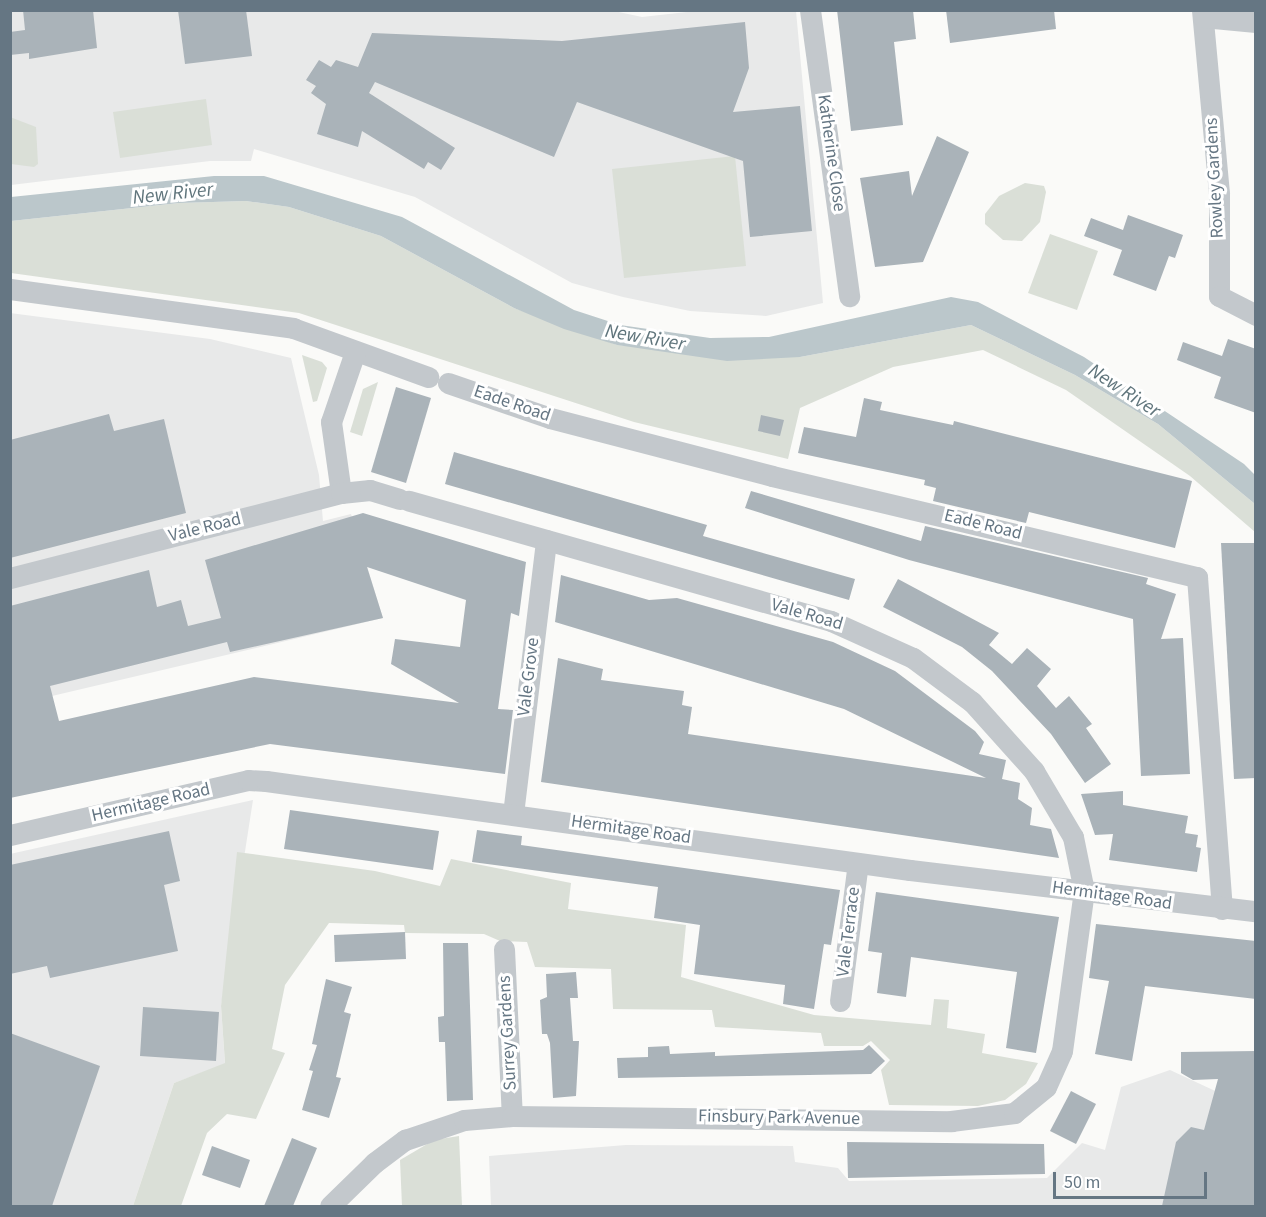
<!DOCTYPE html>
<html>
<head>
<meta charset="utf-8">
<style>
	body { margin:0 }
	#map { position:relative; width:1266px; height:1217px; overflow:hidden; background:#fafaf8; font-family:"Source Sans 3",sans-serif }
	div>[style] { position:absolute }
	.built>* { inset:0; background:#e8e9e9 }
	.green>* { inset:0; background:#dadfd7 }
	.water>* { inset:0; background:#bbc7cb }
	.building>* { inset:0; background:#aab3b9 }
	.minor>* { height:21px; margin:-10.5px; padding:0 10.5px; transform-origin:10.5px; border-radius:10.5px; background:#c3c8cc }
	span { translate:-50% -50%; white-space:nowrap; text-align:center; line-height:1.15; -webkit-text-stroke:6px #fff; paint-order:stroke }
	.street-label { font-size:18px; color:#657683 }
	.water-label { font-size:20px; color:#60757c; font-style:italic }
	.frame { position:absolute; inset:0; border:12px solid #657683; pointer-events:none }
	.scale { position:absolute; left:1053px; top:1172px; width:154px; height:27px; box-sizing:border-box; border:3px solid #657683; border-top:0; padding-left:8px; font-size:18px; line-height:21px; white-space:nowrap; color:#657683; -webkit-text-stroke:4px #fff; paint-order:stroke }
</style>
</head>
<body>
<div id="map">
	<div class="built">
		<div style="clip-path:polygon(351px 10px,614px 11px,642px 17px,705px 10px,796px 11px,823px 303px,766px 316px,690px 311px,623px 297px,572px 283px,415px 197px,254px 149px,251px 161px,210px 161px,11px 185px,11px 11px)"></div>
		<div style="clip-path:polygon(10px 313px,210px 339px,291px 358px,319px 475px,323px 521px,351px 514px,383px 618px,18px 704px,11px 738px)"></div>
		<div style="clip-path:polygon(253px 800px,221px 1006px,225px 1064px,174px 1083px,133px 1206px,11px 1206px,10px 854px)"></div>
		<div style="clip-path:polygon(1170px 1070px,1226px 1096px,1255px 1095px,1255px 1206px,491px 1206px,489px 1156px,626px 1145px,793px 1146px,795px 1162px,838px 1168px,849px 1181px,1047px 1178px,1082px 1143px,1105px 1150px,1121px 1087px)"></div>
	</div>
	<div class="green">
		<div style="clip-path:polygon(206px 99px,212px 145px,120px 158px,113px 112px)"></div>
		<div style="clip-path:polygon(10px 117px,36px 127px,38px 164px,34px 167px,11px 164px)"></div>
		<div style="clip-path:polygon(735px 156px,746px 266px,624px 278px,612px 169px)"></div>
		<div style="clip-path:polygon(1025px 183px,1044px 186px,1046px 192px,1040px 222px,1022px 241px,1003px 240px,985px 224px,985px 214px,999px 196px)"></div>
		<div style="clip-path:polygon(246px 201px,289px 207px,381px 236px,514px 308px,617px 345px,800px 357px,971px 325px,1075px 375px,1158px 424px,1255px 504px,1255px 532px,1190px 476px,1066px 390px,983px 350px,893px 367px,800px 408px,788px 459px,634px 422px,299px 313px,11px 273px,11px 221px,179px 203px)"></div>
		<div style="clip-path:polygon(1050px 234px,1098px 251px,1077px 310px,1028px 293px)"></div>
		<div style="clip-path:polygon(302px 355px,322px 362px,327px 368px,317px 401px,313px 402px)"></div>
		<div style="clip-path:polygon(378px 382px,362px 436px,350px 432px,363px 389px)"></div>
		<div style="clip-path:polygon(237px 852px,375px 871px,440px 886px,451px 859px,571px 883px,568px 909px,686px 925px,681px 977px,814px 1015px,931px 1025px,934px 999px,949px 1000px,947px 1028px,985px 1034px,982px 1053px,1038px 1063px,1026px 1084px,1005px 1100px,978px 1106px,889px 1105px,881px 1070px,890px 1060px,871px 1041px,863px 1046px,824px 1046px,821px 1033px,715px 1027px,712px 1010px,613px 1009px,611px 969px,535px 967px,527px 942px,500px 941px,484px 934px,405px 933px,404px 925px,329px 923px,285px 985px,272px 1049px,285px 1053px,256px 1119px,227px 1114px,207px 1133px,181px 1206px,133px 1206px,174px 1083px,225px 1063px,221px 1006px)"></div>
		<div style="clip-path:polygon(459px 1136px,462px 1206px,402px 1206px,400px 1160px,434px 1140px)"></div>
	</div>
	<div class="water">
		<div style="clip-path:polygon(214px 176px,264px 176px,402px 217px,574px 310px,620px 325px,710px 338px,769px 337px,951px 297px,978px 302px,1084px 357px,1244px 464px,1255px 475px,1255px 504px,1158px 424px,1075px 375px,971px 325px,800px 357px,727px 361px,617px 345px,564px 329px,514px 308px,381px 236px,289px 207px,246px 201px,179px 203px,11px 221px,11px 197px)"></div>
	</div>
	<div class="building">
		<div style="clip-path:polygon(23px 10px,93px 10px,97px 48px,29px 59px,29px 53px,10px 55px,10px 32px,25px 30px)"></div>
		<div style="clip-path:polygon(178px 10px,246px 10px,252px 56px,185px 64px)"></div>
		<div style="clip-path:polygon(837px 10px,913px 10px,916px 39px,894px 42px,903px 125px,851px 131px)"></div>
		<div style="clip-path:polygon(946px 10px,1054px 10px,1056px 29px,950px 43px)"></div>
		<div style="clip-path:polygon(745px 22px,749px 68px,733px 112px,800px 106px,812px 231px,750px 237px,743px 161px,577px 102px,554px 157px,375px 82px,369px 93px,455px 148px,441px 170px,428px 162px,424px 169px,362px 131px,358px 147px,317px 134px,326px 104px,311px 93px,316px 86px,306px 80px,319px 60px,331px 67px,336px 60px,358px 67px,372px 33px,562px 41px)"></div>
		<div style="clip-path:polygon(937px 136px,969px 152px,923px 262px,875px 267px,860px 178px,909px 171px,912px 196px)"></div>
		<div style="clip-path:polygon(1128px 215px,1183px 235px,1175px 258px,1169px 256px,1156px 291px,1113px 275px,1122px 250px,1084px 236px,1091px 218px,1123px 230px)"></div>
		<div style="clip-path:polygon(1228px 339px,1256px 349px,1256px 413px,1214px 398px,1221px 377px,1177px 360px,1183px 342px,1222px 356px)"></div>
		<div style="clip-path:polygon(396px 387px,431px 398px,406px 483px,371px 472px)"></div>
		<div style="clip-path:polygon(864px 398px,882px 402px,880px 410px,953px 425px,954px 421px,1192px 481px,1175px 548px,1029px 512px,1026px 523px,933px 501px,936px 488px,924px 485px,925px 480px,798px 453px,804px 427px,856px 437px)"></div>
		<div style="clip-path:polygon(109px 414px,114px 431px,164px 419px,186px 513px,10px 558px,10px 440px)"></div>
		<div style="clip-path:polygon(761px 415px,784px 420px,780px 436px,758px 431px)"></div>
		<div style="clip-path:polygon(454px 452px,707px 525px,703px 536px,855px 579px,849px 600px,445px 484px)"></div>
		<div style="clip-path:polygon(751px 491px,921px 541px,925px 526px,1148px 578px,1146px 584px,1176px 594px,1161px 639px,1183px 638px,1190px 774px,1141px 776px,1133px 619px,909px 560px,745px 508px)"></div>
		<div style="clip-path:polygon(evenodd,363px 513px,526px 562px,519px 616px,511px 613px,498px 709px,513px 710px,505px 774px,270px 744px,10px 798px,10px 606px,149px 570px,157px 607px,181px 600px,188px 626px,221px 618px,205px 560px,363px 513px,367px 567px,466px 600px,460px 647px,395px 639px,391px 664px,459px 703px,254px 677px,59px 721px,50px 686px,227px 642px,230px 652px,383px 618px,367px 567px)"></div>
		<div style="clip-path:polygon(1221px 543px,1255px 543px,1256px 778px,1234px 779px)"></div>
		<div style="clip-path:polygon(561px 575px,649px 600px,677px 598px,833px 642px,895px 671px,975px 731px,984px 742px,979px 754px,1006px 760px,1002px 779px,1020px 783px,1018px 799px,1032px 808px,1030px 825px,1051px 829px,1059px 858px,541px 782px,558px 658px,603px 669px,601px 680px,684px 691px,682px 705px,692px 707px,688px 734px,986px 778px,844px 709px,555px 622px)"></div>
		<div style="clip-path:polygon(898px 579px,999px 633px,989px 645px,1012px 664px,1027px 648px,1051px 669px,1037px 686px,1056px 708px,1069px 696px,1092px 724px,1086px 728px,1111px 764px,1085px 783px,1051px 734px,992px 671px,962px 647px,883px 607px)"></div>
		<div style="clip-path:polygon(1123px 791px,1123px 805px,1188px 816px,1185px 833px,1198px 835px,1196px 847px,1201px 848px,1197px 872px,1109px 860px,1113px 834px,1095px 835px,1081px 794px)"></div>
		<div style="clip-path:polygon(290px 810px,439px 831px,433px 870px,284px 849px)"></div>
		<div style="clip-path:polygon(477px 830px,522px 836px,521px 845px,840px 890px,831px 945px,824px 944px,814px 1009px,783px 1004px,785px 985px,694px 974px,700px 925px,654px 918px,658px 887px,472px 862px)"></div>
		<div style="clip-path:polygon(169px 831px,180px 881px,164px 885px,178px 951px,50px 978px,47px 966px,10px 974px,10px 865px)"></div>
		<div style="clip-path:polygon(876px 892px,1059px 917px,1036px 1053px,1006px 1048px,1017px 972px,911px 957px,906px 997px,877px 993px,882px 953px,868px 951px)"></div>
		<div style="clip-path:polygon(1096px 924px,1256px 941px,1256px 999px,1145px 986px,1132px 1061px,1095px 1054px,1109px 981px,1089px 978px)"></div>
		<div style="clip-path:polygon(405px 932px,406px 959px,335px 962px,334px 935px)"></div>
		<div style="clip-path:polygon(443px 943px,468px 943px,473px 1100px,447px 1101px,445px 1042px,439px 1042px,438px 1017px,444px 1016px)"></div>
		<div style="clip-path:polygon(576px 972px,578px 998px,570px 998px,573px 1041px,579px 1041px,576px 1096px,553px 1098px,550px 1043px,547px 1034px,542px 1034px,540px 1000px,547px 997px,546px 974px)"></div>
		<div style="clip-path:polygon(326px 979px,352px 987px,344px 1012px,351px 1014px,336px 1077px,341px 1078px,329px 1118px,302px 1110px,313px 1071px,309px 1070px,317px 1045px,312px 1044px)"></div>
		<div style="clip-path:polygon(143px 1007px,219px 1012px,216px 1061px,140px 1056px)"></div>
		<div style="clip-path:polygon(10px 1033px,100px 1066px,52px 1206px,10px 1206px)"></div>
		<div style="clip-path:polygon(869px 1045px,885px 1061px,871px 1074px,618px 1078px,617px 1058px,648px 1057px,648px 1047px,669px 1046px,670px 1054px,715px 1052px,715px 1056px,863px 1050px)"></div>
		<div style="clip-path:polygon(1256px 1051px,1256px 1206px,1162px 1206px,1176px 1142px,1191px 1127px,1204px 1130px,1218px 1079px,1193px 1080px,1181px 1073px,1181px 1052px)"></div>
		<div style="clip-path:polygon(1071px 1091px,1096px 1104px,1076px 1144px,1050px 1131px)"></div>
		<div style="clip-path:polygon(292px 1138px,317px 1148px,293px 1206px,264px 1206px)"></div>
		<div style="clip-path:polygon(847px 1142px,1044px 1144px,1045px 1174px,848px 1178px)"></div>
		<div style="clip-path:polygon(212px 1146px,250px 1160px,240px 1188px,202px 1175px)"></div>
	</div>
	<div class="minor">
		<div style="left:810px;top:10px;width:289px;rotate:82.2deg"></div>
		<div style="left:1202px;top:10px;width:184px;rotate:84.7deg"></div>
		<div style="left:1219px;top:193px;width:103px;rotate:90deg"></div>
		<div style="left:1219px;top:296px;width:42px;rotate:27.2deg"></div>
		<div style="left:1203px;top:17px;width:53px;rotate:5.4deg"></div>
		<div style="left:10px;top:289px;width:286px;rotate:7.8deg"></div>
		<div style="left:293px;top:328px;width:144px;rotate:19.9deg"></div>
		<div style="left:448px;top:383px;width:108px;rotate:18.9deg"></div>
		<div style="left:550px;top:418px;width:229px;rotate:14.6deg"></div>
		<div style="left:772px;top:476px;width:437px;rotate:13.4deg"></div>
		<div style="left:1197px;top:577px;width:333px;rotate:85.7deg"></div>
		<div style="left:341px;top:493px;width:72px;rotate:-98deg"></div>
		<div style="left:331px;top:422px;width:74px;rotate:-71.1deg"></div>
		<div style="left:10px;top:578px;width:342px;rotate:-14.4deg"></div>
		<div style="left:341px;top:493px;width:29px;rotate:-6deg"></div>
		<div style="left:370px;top:490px;width:31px;rotate:17deg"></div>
		<div style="left:513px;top:814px;width:276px;rotate:-83.1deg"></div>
		<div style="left:10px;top:835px;width:244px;rotate:-13deg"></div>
		<div style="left:248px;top:780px;width:18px;rotate:3deg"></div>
		<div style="left:266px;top:781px;width:650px;rotate:7.87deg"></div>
		<div style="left:910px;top:870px;width:348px;rotate:6.8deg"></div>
		<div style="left:504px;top:949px;width:167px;rotate:87.3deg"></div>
		<div style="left:840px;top:1001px;width:139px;rotate:-82.6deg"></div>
		<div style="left:330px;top:1206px;width:62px;rotate:-44.3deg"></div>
		<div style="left:374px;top:1163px;width:39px;rotate:-37deg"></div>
		<div style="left:405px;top:1140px;width:62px;rotate:-18.7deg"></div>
		<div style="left:464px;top:1120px;width:48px;rotate:-4.8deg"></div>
		<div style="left:512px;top:1116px;width:439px;rotate:0.7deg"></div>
		<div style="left:951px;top:1121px;width:64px;rotate:-7.2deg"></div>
		<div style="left:1014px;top:1113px;width:41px;rotate:-39.1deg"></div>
		<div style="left:1046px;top:1087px;width:39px;rotate:-66deg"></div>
		<div style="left:1062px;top:1051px;width:162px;rotate:-82.2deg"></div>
		<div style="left:1084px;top:891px;width:55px;rotate:-101.5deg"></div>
		<div style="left:1073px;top:837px;width:77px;rotate:-120.6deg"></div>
		<div style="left:1034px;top:771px;width:93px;rotate:-131.9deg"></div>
		<div style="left:972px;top:702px;width:74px;rotate:-143.3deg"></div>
		<div style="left:913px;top:658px;width:90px;rotate:-155.7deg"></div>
		<div style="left:831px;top:621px;width:439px;rotate:-164.1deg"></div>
	</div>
	<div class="street-label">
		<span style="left:831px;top:153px;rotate:82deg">Katherine Close</span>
		<span style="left:1215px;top:178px;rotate:-93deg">Rowley Gardens</span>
		<span style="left:512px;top:404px;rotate:19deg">Eade Road</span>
		<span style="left:983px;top:525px;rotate:14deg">Eade Road</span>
		<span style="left:205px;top:528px;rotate:-14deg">Vale Road</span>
		<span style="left:807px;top:615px;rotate:16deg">Vale Road</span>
		<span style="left:529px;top:677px;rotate:-83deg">Vale Grove</span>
		<span style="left:151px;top:803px;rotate:-13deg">Hermitage Road</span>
		<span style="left:631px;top:830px;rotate:8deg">Hermitage Road</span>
		<span style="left:1112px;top:896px;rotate:8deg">Hermitage Road</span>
		<span style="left:849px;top:932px;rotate:-83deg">Vale Terrace</span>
		<span style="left:508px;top:1033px;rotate:-93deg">Surrey Gardens</span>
		<span style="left:779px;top:1118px;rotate:1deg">Finsbury Park Avenue</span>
	</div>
	<div class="water-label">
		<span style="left:173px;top:194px;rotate:-6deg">New River</span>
		<span style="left:645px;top:338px;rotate:10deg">New River</span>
		<span style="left:1124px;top:391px;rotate:33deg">New River</span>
	</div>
	<div class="frame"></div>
	<div class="scale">50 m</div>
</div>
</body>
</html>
